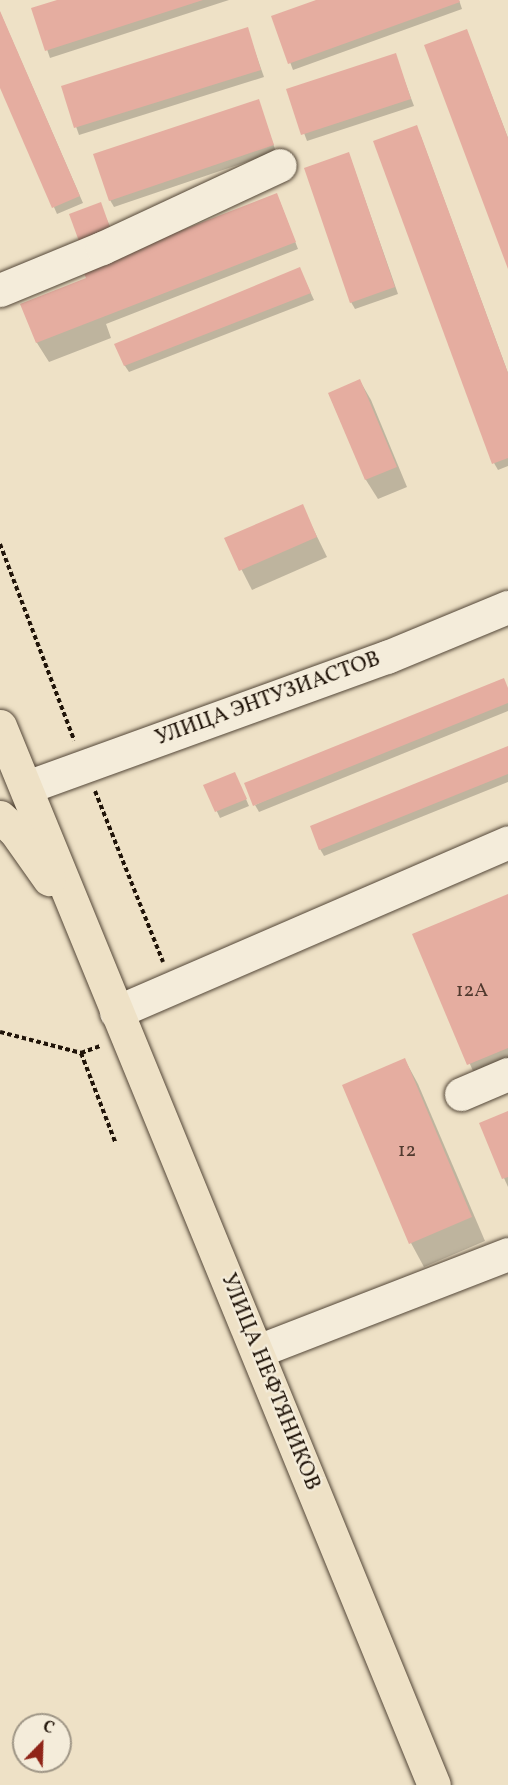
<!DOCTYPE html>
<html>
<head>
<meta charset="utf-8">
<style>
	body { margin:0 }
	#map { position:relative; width:508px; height:1785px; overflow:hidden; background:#eee1c6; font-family:Vollkorn,serif }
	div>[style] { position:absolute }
	.shadow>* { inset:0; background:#0003 }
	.building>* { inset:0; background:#e5ada0 }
	.path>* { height:4px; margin-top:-2px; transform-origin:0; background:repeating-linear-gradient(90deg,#201409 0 4.5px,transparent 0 7.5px) }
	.roads { filter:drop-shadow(0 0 2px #544738) drop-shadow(0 0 2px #544738) }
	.minor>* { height:33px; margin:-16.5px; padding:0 16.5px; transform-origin:16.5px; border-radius:16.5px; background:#f4ecda }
	.major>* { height:33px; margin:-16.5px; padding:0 16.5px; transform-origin:16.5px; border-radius:16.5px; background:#eee1c6 }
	span { translate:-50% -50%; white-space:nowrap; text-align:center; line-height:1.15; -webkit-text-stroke:4.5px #f4ecda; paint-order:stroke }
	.number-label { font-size:20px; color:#513a2f }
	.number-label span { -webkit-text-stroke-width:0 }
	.street-label { font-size:22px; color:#201409 }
	.north { position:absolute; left:12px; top:1713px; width:60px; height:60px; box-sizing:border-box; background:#f4ecda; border:2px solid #9f9686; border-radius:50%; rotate:23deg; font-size:16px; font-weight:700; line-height:24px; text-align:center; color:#201409 }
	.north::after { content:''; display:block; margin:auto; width:21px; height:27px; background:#8f2418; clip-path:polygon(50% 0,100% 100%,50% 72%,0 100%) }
</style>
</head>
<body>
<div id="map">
	<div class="shadow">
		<div style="clip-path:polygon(62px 0,229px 0,50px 58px,33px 9px)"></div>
		<div style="clip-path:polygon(320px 0,459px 0,462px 9px,293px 70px,273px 17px)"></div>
		<div style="clip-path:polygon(0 12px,83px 203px,57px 214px,0 84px)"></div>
		<div style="clip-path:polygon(247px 29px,264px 77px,79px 135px,62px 87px)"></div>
		<div style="clip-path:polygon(467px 31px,508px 138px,508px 265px)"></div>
		<div style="clip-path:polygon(395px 55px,414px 106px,307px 141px,288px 90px)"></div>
		<div style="clip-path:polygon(258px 100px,276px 152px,114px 207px,110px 200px)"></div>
		<div style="clip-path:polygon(420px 134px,508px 373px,508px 466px,498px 470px,494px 463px)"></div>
		<div style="clip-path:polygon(349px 154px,398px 294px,355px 309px,351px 302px)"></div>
		<div style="clip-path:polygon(280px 202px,298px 249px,106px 324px,111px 338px,49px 362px,37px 343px,22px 305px)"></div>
		<div style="clip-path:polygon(100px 204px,119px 247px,89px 257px)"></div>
		<div style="clip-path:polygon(303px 276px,314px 300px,129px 372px,125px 366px,116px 345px)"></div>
		<div style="clip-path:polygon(360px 381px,371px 400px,407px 487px,378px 499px,366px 480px,329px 394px)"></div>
		<div style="clip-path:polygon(302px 506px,327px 557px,252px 590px,226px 539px)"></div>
		<div style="clip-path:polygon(508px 688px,508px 711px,259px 812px,255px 805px)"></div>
		<div style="clip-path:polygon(508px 748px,508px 782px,324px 856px,320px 849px)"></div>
		<div style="clip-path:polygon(235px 774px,249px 806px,220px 818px,205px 786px)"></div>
		<div style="clip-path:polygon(508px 895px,508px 1065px,476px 1078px,414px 934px)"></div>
		<div style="clip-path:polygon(405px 1060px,418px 1084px,485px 1241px,424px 1267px,411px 1243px)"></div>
		<div style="clip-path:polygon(508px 1112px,508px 1187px,480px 1124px)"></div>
	</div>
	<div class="building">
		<div style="clip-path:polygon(57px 0,203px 0,45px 51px,31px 8px)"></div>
		<div style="clip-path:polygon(316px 0,459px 0,460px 2px,288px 64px,271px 16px)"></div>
		<div style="clip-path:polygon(0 11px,80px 196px,52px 208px,0 88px)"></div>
		<div style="clip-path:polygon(248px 27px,261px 70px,74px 128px,61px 86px)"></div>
		<div style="clip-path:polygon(467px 29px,508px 138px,508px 269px,424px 45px)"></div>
		<div style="clip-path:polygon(396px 53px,411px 99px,301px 135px,286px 89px)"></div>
		<div style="clip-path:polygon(259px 99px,274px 145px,109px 201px,93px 154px)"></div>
		<div style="clip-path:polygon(417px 125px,508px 373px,508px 458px,492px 464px,373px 141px)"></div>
		<div style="clip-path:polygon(349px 152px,395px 287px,350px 303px,304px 168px)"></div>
		<div style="clip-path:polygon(277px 193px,296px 242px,36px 343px,20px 304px,86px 278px,82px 269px)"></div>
		<div style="clip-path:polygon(101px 202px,112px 233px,80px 244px,69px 214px)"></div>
		<div style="clip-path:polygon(300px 267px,311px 293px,124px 366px,114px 344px)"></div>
		<div style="clip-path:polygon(360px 379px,397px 467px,365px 480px,328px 393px)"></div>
		<div style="clip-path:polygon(303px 504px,317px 537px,239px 571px,224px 538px)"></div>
		<div style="clip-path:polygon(504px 678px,508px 688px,508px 703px,253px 806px,244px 783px)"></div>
		<div style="clip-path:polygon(508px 746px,508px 774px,319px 850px,310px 826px)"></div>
		<div style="clip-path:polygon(235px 772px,247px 799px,215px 812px,203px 785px)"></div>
		<div style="clip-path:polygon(508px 894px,508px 1048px,467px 1065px,412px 934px)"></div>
		<div style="clip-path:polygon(405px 1058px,472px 1217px,409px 1244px,342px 1085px)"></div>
		<div style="clip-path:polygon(508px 1111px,508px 1177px,502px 1179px,479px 1123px)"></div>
	</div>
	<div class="path">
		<div style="left:0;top:544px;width:210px;rotate:69.3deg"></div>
		<div style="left:95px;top:791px;width:184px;rotate:68.3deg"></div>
		<div style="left:0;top:1032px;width:84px;rotate:14.5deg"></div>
		<div style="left:81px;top:1053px;width:20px;rotate:-20deg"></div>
		<div style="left:81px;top:1053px;width:97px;rotate:69deg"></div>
	</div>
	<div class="roads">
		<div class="minor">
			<div style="left:0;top:290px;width:110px;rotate:-22.4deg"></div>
			<div style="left:102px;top:248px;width:196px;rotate:-25deg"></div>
			<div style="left:27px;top:787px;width:383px;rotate:-19.9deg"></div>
			<div style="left:387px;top:657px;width:131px;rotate:-22.5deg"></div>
			<div style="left:116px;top:1012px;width:427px;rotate:-23.4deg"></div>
			<div style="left:461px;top:1094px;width:51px;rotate:-23.1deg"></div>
			<div style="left:258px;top:1351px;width:268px;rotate:-21.2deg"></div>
		</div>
		<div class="major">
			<div style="left:0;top:726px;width:1144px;rotate:67.72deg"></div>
			<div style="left:0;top:817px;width:21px;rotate:43deg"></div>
			<div style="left:15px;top:831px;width:59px;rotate:54.7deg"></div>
		</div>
	</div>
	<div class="number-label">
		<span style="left:472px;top:991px">12А</span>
		<span style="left:407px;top:1151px">12</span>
	</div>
	<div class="street-label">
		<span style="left:268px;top:699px;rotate:-20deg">УЛИЦА ЭНТУЗИАСТОВ</span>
		<span style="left:270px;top:1382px;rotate:68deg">УЛИЦА НЕФТЯНИКОВ</span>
	</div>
	<div class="north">С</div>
</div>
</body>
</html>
